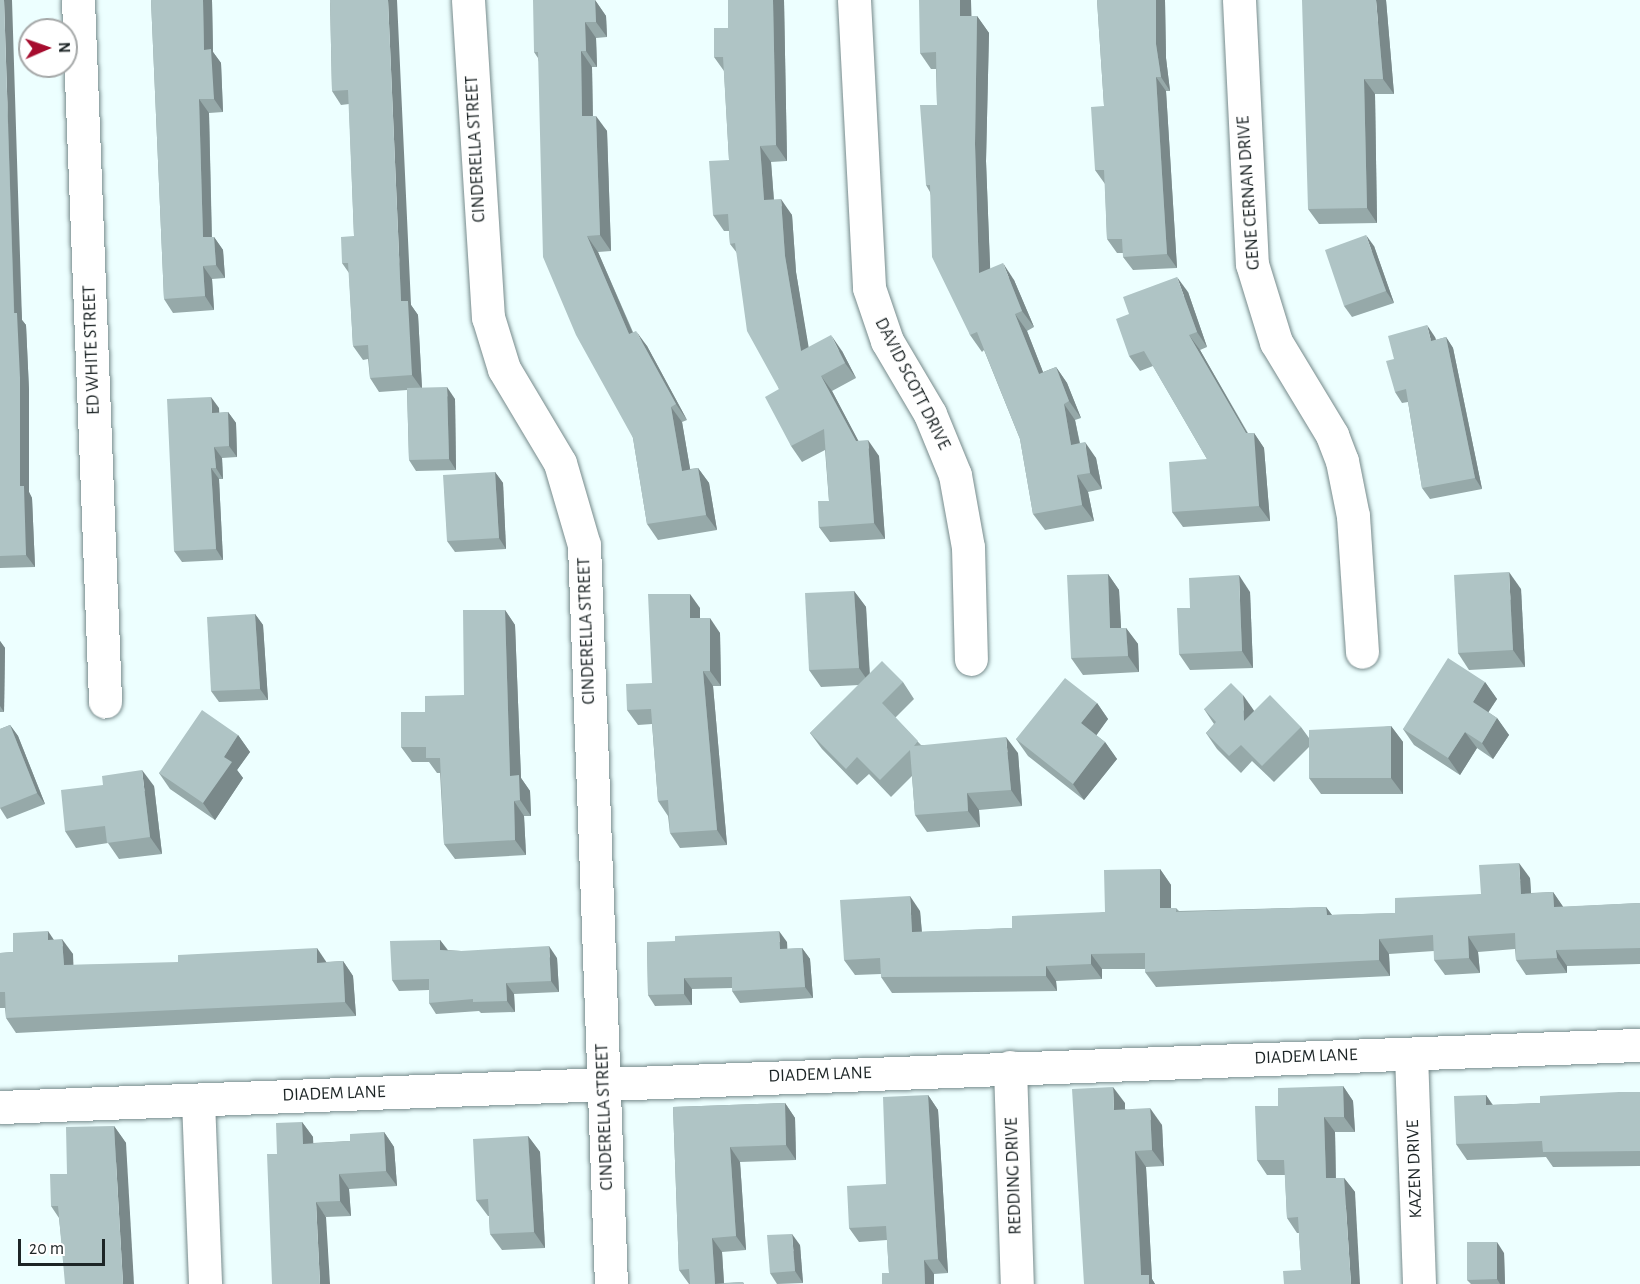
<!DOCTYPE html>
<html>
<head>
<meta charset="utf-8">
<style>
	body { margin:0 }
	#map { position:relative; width:1640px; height:1284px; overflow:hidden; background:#edffff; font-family:"Alegreya Sans",sans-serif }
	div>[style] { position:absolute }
	.roads { filter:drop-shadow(0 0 2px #778b8c) drop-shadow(0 0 2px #778b8c) }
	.minor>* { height:33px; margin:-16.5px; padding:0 16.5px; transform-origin:16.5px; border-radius:16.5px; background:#fff }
	.wall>* { inset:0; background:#96a9a9 }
	.shaded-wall>* { inset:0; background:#7a898a }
	.building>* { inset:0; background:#afc4c5 }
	span { translate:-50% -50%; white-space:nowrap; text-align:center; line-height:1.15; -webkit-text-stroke:4.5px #fff; paint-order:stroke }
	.street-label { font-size:18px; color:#1d2526 }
	.north { position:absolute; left:18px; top:18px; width:60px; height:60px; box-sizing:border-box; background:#fff; border:2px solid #a5a8a8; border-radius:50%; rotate:88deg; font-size:16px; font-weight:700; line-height:24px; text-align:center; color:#1d2526 }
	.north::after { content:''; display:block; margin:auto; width:21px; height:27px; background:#a60c2e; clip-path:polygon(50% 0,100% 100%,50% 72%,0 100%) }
	.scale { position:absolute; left:18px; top:1239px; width:87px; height:27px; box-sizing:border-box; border:3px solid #1d2526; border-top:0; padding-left:8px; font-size:18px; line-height:21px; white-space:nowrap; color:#1d2526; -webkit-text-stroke:4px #fff; paint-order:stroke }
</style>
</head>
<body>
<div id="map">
	<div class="roads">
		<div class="minor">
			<div style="left:78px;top:0;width:702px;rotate:87.79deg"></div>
			<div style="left:468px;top:0;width:318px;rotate:86.4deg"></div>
			<div style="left:488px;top:317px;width:54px;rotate:72.9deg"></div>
			<div style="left:504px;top:369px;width:109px;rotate:59.2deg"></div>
			<div style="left:560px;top:463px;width:85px;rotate:73.7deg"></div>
			<div style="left:584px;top:545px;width:739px;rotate:87.91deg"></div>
			<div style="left:854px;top:0;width:288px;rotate:87deg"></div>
			<div style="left:869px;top:288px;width:56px;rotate:71.2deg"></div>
			<div style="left:887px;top:341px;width:85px;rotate:59.5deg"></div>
			<div style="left:930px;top:414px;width:66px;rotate:67.7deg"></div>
			<div style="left:955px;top:475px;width:73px;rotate:79.8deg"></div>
			<div style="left:968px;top:547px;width:112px;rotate:88.5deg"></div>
			<div style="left:1239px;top:0;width:264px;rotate:87.2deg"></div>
			<div style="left:1252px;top:264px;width:82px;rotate:72.9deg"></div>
			<div style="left:1276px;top:342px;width:109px;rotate:58.9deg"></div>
			<div style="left:1332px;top:435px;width:28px;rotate:69deg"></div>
			<div style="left:1342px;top:461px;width:56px;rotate:78.7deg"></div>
			<div style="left:1353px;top:516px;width:136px;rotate:86.2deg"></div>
			<div style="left:1411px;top:1054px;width:230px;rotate:88deg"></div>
			<div style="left:1010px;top:1067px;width:217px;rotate:88.2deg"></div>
			<div style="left:198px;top:1100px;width:184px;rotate:87.8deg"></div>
			<div style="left:0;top:1107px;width:1641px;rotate:-2.17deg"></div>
		</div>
	</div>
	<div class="wall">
		<div style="clip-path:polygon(0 0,22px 320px,26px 325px,29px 390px,29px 492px,32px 498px,35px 567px,0 568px)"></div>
		<div style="clip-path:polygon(151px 0,212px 0,213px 52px,221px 63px,223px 112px,209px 113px,212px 237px,214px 237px,223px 250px,225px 278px,212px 279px,214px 310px,173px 313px,164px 299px)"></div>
		<div style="clip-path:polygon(330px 0,411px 305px,418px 315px,422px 388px,455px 399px,456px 470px,416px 471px,409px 460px,407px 390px,379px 392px,370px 378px,368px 359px,363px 360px,353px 346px,349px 273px,342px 263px,354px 236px,349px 104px,341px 105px,332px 91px)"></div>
		<div style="clip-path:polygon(595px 0,606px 16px,607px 37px,596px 38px,597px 67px,592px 67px,593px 116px,607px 131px,611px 251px,598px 252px,633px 332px,647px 346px,687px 420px,682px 422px,690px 469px,698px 468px,709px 483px,717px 530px,658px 540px,647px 524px,633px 438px,538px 58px,534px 52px)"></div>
		<div style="clip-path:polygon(728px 0,784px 0,787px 161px,771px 162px,774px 200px,792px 215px,796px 272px,808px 347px,842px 351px,856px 378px,832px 391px,858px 441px,879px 456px,885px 539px,830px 542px,819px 527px,829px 501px,825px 450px,802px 462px,791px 446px,779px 389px,737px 253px,730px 244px,729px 231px,724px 231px,713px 215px,729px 160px,724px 71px,714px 57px,728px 28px)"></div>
		<div style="clip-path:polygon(971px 0,971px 16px,977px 16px,989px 33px,986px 161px,990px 269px,1014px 280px,1034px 327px,1027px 331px,1043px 372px,1056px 367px,1067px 383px,1081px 418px,1075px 420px,1080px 443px,1096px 458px,1102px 489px,1088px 492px,1094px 521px,1045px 530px,1033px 514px,1020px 439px,984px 350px,982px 352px,970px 335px,930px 192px,926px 185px,937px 105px,936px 69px,931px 69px,920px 53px)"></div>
		<div style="clip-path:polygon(1097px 0,1165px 0,1166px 58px,1170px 91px,1166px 91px,1177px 268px,1133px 270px,1123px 257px,1123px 253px,1117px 253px,1107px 239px,1105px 184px,1095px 170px,1104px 106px)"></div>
		<div style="clip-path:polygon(1386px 0,1394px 94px,1375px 94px,1377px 223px,1319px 224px,1308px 209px)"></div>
		<div style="clip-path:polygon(1374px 246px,1394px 303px,1352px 317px,1344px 306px)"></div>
		<div style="clip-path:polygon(1188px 292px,1207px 347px,1200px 350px,1248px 433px,1254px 433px,1264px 448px,1270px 521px,1183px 527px,1172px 512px,1207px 459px,1153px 366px,1140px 371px,1129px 356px)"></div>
		<div style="clip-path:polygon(1435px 337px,1436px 340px,1446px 337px,1453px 348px,1482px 489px,1430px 499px,1422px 488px,1408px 402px,1402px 403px,1395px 392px,1394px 359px)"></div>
		<div style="clip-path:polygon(219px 408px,219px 413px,228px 412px,236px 423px,237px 457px,222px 458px,223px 479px,219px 479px,223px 560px,182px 562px,174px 551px)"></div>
		<div style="clip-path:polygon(495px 472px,503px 483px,506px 549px,455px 552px,447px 541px)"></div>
		<div style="clip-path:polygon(1108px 574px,1119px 590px,1121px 628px,1126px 628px,1138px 644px,1139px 672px,1083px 675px,1071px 658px)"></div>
		<div style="clip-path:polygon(1521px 589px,1525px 667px,1469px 670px,1458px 653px)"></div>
		<div style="clip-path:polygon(854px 591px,866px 607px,870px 674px,903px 682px,914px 699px,895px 718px,921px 745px,1018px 753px,1022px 806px,979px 810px,980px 827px,927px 832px,915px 815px,912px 776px,891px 797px,869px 774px,857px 785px,822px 749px,810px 733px,859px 685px,821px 687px,809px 670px)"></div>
		<div style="clip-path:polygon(1250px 592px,1253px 668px,1190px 670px,1179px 654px)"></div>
		<div style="clip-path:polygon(700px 608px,700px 618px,720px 633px,721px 686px,713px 686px,727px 845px,680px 848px,670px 833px,668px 816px,658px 801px,652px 724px,638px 725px,627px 710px,652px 683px)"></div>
		<div style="clip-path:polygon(505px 610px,515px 625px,521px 778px,530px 791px,531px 816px,524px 816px,526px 855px,455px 859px,444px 844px,440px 773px,437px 773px,429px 762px,412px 762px,401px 747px,425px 712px,464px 695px)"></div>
		<div style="clip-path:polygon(255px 614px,263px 625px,268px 700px,219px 702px,211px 691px)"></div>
		<div style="clip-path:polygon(0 641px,5px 648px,4px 712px,0 712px)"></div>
		<div style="clip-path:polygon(1485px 682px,1497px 699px,1488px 712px,1497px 718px,1509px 735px,1493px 759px,1477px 748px,1460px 775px,1414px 745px,1403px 729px)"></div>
		<div style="clip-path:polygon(1097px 703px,1108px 719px,1096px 735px,1105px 742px,1117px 759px,1084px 800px,1028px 756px,1016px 739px)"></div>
		<div style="clip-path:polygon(1204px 709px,1254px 711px,1301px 727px,1309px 738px,1391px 726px,1403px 742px,1403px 794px,1321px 794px,1309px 778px,1309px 747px,1274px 782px,1252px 761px,1241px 773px,1217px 749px,1206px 733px,1214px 724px)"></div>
		<div style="clip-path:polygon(10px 725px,18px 736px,45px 804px,7px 819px,0 808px,0 729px)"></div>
		<div style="clip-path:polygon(238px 735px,250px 752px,237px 770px,243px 778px,215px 820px,170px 789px,159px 773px)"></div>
		<div style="clip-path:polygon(154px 786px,162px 854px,119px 859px,108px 843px,76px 848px,65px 831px)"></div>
		<div style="clip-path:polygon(1160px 869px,1171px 885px,1171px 908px,1176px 908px,1179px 911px,1326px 907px,1332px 915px,1395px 913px,1481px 894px,1530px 878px,1531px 893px,1553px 892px,1563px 907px,1640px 903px,1640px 964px,1567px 966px,1567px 973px,1526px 975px,1516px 960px,1515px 949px,1478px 952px,1480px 973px,1445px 975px,1434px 960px,1434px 951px,1389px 954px,1390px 976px,1156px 987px,1145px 972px,1145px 969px,1102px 969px,1102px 979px,1056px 981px,1057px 991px,892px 993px,881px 977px,881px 974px,855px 975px,844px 960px,920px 911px,922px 932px,1012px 928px,1105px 912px)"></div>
		<div style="clip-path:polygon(54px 940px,73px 954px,73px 965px,326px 962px,343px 961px,353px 976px,356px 1016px,16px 1033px,6px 1018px,5px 1008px,0 1008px,0 953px,13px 952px)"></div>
		<div style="clip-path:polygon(440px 940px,448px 950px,557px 958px,559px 992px,514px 994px,515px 1012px,481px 1013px,479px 1011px,436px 1014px,429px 1003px,429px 990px,399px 991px,392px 980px)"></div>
		<div style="clip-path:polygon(647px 942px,787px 942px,787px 949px,802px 948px,810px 959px,813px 998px,740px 1003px,732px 991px,732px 988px,692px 989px,692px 1005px,655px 1006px,648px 995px)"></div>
		<div style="clip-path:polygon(1343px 1086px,1353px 1101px,1355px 1132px,1335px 1132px,1336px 1178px,1344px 1178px,1355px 1192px,1301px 1270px,1299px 1233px,1297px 1233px,1287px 1218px,1285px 1175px,1267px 1175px,1257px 1160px,1278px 1106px)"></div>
		<div style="clip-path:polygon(1640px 1092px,1640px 1166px,1553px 1167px,1546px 1157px,1467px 1160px,1456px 1144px,1486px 1095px,1493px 1105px,1540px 1103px)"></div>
		<div style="clip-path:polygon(928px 1095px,938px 1110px,948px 1273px,934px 1274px,934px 1284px,882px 1284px,889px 1273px,887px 1240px,859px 1242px,849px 1228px,886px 1184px)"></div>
		<div style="clip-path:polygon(785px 1103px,795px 1118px,796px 1160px,740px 1162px,746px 1250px,722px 1252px,724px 1283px,743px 1282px,744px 1284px,689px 1284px,679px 1270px,673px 1107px)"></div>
		<div style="clip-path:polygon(1125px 1103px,1125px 1109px,1162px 1125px,1164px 1166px,1146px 1167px,1152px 1279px,1155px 1284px,1084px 1284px)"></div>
		<div style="clip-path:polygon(302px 1122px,313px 1137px,313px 1143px,350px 1141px,384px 1132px,394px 1147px,397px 1186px,349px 1189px,351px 1216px,326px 1217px,277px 1154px)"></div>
		<div style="clip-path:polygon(114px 1126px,126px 1143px,64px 1264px,59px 1218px,51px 1206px,67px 1174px)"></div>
		<div style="clip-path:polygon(528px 1136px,540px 1152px,545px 1248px,502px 1250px,490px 1234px,489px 1216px,488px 1216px,476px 1200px)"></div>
		<div style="clip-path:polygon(800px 1245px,803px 1283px,777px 1284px,770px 1273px)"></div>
		<div style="clip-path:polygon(1504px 1253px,1505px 1284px,1471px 1284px,1467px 1280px)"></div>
	</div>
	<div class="shaded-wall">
		<div style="clip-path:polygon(4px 0,12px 0,22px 320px,26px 325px,29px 390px,29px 492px,32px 498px,35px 567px,26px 555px,20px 486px)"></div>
		<div style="clip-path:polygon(203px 0,212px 0,213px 52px,221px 63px,223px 112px,214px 99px,204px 50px)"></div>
		<div style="clip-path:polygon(388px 0,397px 0,411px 305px,418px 315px,422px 389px,412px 375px,401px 301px)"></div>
		<div style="clip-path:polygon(595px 0,606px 16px,607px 37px,596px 22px)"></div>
		<div style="clip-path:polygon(773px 0,784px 0,787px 161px,776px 145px)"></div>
		<div style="clip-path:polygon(960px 0,971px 0,972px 33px,960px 16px)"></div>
		<div style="clip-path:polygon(1156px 0,1165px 0,1166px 58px,1170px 91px,1161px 77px,1156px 44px)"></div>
		<div style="clip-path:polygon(1376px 0,1386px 0,1394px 94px,1383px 79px)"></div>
		<div style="clip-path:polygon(977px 16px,989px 33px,986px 161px,991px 290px,979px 273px,975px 144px)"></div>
		<div style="clip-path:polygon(585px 22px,596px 38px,597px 67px,586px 51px)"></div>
		<div style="clip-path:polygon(581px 51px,592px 67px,593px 132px,582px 116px)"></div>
		<div style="clip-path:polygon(1156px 77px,1166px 91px,1177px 268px,1167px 254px)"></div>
		<div style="clip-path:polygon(1364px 79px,1375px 94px,1377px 223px,1367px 208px)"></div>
		<div style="clip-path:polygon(199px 99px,209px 113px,212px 251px,203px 237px)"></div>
		<div style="clip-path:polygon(596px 116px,607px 131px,611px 251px,600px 235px)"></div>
		<div style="clip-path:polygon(760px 146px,771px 162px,775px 216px,764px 200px)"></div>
		<div style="clip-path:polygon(781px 199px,792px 215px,796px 272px,812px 367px,801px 351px,785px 256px)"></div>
		<div style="clip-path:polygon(1366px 235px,1374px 246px,1394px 303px,1386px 291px)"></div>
		<div style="clip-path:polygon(587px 236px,598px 252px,640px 350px,629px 334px)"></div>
		<div style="clip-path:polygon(214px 237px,223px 250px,225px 278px,216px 265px)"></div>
		<div style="clip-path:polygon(1003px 263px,1014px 280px,1034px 327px,1022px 311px)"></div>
		<div style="clip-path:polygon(203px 266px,212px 279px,214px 310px,205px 296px)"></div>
		<div style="clip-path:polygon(1177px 277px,1188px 292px,1207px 347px,1197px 332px)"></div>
		<div style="clip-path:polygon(1015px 314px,1027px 331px,1050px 390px,1039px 374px)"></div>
		<div style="clip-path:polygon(1427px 325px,1435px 337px,1439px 352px,1431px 341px)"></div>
		<div style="clip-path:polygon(636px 331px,647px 346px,687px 420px,676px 404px)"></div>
		<div style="clip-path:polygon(831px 335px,842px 351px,856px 378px,845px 363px)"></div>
		<div style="clip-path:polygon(1189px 335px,1200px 350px,1254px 445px,1254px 433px,1264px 448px,1270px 521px,1259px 506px,1246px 433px)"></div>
		<div style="clip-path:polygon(1446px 337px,1453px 348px,1482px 489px,1475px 478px)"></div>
		<div style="clip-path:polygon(1056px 367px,1067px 383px,1081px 418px,1069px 401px)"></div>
		<div style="clip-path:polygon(821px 376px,832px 391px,867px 457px,856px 441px)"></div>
		<div style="clip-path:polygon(447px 387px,455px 399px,456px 470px,449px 459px)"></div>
		<div style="clip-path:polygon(211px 397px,219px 408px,220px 424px,212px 413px)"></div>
		<div style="clip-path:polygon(1064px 404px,1075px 420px,1083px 461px,1071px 445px)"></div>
		<div style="clip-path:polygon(671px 407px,682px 422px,693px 486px,682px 471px)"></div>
		<div style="clip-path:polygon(228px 412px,236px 423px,237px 457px,229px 446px)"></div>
		<div style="clip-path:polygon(868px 440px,879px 456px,885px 539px,874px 523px)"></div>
		<div style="clip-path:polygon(1085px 442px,1096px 458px,1102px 489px,1090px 473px)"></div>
		<div style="clip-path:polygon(214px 447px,222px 458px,223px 479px,216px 468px)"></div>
		<div style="clip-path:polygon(211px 468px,219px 479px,223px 560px,216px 549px)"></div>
		<div style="clip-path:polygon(698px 468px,709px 483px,717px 530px,706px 515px)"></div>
		<div style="clip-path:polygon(495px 472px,503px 483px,506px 549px,499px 538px)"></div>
		<div style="clip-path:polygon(1077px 475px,1088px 492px,1094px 521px,1082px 505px)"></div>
		<div style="clip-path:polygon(1509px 572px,1521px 589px,1525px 667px,1513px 650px)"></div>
		<div style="clip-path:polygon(1108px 574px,1119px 590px,1122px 645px,1110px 628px)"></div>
		<div style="clip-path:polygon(1239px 575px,1250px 592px,1253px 668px,1242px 651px)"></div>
		<div style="clip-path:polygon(854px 591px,866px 607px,870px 684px,859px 668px)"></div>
		<div style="clip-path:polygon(690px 594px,700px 608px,700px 633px,690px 618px)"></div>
		<div style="clip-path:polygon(505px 610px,515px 625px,521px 778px,530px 791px,531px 816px,520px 800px,510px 776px)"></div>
		<div style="clip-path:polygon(255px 614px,263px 625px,268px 700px,260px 689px)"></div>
		<div style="clip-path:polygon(710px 618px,720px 633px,721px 686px,710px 671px)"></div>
		<div style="clip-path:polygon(1126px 628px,1138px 644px,1139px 672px,1128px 656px)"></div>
		<div style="clip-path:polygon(0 641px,5px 648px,4px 712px,0 706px)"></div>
		<div style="clip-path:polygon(703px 671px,713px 686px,727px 845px,717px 830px)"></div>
		<div style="clip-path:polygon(1485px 682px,1497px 699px,1484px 719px,1473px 702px)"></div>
		<div style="clip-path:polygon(1243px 695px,1255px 712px,1244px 721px)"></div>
		<div style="clip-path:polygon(1097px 703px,1108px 719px,1093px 740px,1081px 723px)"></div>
		<div style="clip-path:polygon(1497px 718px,1509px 735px,1493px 759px,1482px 743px)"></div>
		<div style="clip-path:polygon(10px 725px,18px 736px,45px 804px,37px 793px)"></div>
		<div style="clip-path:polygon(1391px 726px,1403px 742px,1403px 794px,1391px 778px)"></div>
		<div style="clip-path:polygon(1465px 732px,1477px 748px,1460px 775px,1448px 758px)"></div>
		<div style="clip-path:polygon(238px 735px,250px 752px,237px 770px,243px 778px,215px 820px,203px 803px,224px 757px)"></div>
		<div style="clip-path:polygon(1006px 737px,1018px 753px,1022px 806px,1011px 790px)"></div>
		<div style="clip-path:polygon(1105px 742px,1117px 759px,1084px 800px,1073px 784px)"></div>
		<div style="clip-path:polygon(142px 770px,154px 786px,162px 854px,150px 837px)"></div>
		<div style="clip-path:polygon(967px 793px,979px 810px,980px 827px,968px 811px)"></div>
		<div style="clip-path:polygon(514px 801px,524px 816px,526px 855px,515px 840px)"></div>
		<div style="clip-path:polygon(1519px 863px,1530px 878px,1532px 909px,1521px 894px)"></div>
		<div style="clip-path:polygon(1160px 869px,1171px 885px,1171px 923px,1160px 908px)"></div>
		<div style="clip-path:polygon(1553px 892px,1564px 908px,1554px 907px)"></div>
		<div style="clip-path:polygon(910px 896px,920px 911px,923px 947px,912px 932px)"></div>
		<div style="clip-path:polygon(1326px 907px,1337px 922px,1327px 915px)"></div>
		<div style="clip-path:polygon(48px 931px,58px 946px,48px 940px)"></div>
		<div style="clip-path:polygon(779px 931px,787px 942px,788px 960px,780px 949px)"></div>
		<div style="clip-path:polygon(1468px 936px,1478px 952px,1480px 973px,1469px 958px)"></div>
		<div style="clip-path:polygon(62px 939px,73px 954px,74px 980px,64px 965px)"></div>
		<div style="clip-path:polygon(1379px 939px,1389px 954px,1390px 976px,1379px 960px)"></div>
		<div style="clip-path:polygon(440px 940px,448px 951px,440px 950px)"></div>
		<div style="clip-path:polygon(549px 946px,557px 958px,559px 992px,551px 981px)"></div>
		<div style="clip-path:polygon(317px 948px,327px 963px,317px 963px)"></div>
		<div style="clip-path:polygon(802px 948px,810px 959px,813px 998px,805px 987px)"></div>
		<div style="clip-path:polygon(1556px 950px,1567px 966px,1567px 973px,1557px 958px)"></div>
		<div style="clip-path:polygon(1091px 954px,1102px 969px,1102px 979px,1091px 964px)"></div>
		<div style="clip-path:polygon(343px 961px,353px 976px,356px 1016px,345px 1002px)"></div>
		<div style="clip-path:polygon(1046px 966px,1056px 981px,1057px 991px,1046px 976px)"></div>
		<div style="clip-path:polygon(684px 978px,692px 989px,692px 1005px,684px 994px)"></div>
		<div style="clip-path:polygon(506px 983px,514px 994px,515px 1012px,507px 1001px)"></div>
		<div style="clip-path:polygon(1343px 1086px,1353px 1101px,1355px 1132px,1344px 1117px)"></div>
		<div style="clip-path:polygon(1113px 1087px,1125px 1103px,1125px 1126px,1114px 1110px)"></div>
		<div style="clip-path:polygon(928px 1095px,938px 1110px,948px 1273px,938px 1259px)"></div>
		<div style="clip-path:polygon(1486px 1095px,1496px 1111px,1486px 1105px)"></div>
		<div style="clip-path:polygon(785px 1103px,795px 1118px,796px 1160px,786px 1145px)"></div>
		<div style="clip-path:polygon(1150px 1108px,1162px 1125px,1164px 1166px,1152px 1150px)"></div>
		<div style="clip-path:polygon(1324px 1117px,1335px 1132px,1336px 1193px,1326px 1178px)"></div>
		<div style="clip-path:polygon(302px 1122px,313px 1137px,314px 1159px,303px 1144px)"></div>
		<div style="clip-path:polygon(114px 1126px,126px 1143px,134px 1284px,123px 1284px)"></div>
		<div style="clip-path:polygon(384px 1132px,394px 1147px,397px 1186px,386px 1171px)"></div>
		<div style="clip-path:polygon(528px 1136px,540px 1152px,545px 1248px,534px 1232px)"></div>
		<div style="clip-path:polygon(730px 1147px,740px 1162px,746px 1250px,736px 1236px)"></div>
		<div style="clip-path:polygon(1135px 1151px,1146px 1167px,1152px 1279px,1155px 1284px,1147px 1284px,1141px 1275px)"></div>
		<div style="clip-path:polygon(339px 1174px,349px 1189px,351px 1216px,340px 1201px)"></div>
		<div style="clip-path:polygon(1344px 1178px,1355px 1192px,1360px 1284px,1351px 1284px)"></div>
		<div style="clip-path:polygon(316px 1202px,326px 1217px,330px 1284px,320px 1284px)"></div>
		<div style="clip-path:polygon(792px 1234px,800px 1245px,803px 1283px,795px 1271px)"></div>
		<div style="clip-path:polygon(712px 1238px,722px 1252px,724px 1284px,715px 1284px)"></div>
		<div style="clip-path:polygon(1497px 1242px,1504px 1253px,1505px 1284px,1500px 1284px,1497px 1279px)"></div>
		<div style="clip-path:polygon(924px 1260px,934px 1274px,934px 1284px,925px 1284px)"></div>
	</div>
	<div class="building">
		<div style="clip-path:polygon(0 0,4px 0,14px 313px,17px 313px,20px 378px,20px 486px,24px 486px,26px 555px,0 556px)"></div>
		<div style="clip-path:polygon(151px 0,203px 0,204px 50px,211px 49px,214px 99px,199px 99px,203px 237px,214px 237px,216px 265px,203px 266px,205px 296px,164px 299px)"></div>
		<div style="clip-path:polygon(330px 0,388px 0,401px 301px,408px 301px,412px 375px,370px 378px,368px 345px,353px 346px,348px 263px,342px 263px,341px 237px,354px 236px,348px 90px,332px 91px)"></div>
		<div style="clip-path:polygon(533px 0,595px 0,596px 22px,585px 22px,586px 51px,581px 51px,582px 116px,596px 116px,600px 235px,587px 236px,629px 334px,636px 331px,676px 404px,671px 407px,682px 471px,698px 468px,706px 515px,647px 524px,633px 438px,576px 335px,543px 257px,538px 52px,534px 52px)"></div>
		<div style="clip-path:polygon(728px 0,773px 0,776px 145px,760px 146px,764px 200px,781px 199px,785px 256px,801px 351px,831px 335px,845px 363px,821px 376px,856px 441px,868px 440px,874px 523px,819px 527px,818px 501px,829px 501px,824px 429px,791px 446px,765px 397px,779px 389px,747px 331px,735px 243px,730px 244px,728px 214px,713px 215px,709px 161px,729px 160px,723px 57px,714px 57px,714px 28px,728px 28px)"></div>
		<div style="clip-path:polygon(919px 0,960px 0,960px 16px,977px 16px,975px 144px,979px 273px,1003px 263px,1022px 311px,1015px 314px,1039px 374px,1056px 367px,1069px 401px,1064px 404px,1071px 445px,1085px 442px,1090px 473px,1077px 475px,1082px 505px,1033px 514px,1020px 439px,977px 332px,970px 335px,932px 257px,930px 185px,926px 185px,920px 105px,937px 105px,936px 52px,920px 53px)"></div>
		<div style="clip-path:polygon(1097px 0,1156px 0,1156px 44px,1161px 77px,1156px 77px,1167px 254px,1123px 257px,1122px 239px,1107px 239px,1104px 170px,1095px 170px,1091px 107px,1104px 106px)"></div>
		<div style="clip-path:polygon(1302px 0,1376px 0,1383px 79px,1364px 79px,1367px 208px,1308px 209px)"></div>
		<div style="clip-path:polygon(1366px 235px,1386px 291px,1344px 306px,1325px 250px)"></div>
		<div style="clip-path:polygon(1177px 277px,1197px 332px,1189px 335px,1246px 433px,1254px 433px,1259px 506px,1172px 512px,1169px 462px,1207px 459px,1144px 351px,1129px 356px,1116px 319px,1129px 314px,1123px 297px)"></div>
		<div style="clip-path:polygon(1427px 325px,1431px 341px,1446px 337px,1475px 478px,1422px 488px,1406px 389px,1395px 392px,1386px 361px,1394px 359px,1388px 336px)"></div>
		<div style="clip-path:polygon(447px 387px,449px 459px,409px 460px,407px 388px)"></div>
		<div style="clip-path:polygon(211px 397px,212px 413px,228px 412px,229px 446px,214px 447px,216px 468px,211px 468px,216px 549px,174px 551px,167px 399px)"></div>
		<div style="clip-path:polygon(495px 472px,499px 538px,447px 541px,443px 475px)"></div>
		<div style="clip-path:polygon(1509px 572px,1513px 650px,1458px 653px,1454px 575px)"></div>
		<div style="clip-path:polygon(1108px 574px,1110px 628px,1126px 628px,1128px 656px,1071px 658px,1067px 575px)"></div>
		<div style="clip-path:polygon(1239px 575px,1242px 651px,1179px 654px,1177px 608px,1190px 608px,1189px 578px)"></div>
		<div style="clip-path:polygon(854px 591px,859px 668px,809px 670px,805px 593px)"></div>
		<div style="clip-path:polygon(648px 594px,690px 594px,690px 618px,710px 618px,710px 671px,703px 671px,717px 830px,670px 833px,668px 800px,658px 801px,651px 709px,627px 710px,626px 684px,652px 683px)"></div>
		<div style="clip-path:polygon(463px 610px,505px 610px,510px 776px,519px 775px,520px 800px,514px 801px,515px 840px,444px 844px,440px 758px,426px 758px,426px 747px,401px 747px,401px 712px,425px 712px,425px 696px,464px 695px)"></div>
		<div style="clip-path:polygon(255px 614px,260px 689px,211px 691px,207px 617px)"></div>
		<div style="clip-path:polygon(1448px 658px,1485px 682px,1473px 702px,1497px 718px,1482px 743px,1465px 732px,1448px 758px,1403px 729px)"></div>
		<div style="clip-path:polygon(882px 661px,903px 682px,882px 703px,918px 741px,914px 746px,1006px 737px,1011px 790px,967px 793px,968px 811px,915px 815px,910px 750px,880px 780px,857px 757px,846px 769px,810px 733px)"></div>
		<div style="clip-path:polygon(1065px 678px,1097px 703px,1081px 723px,1105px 742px,1073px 784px,1016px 739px)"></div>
		<div style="clip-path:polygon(1231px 683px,1243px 695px,1244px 721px,1270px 695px,1301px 727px,1262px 766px,1241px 745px,1229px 756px,1206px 733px,1216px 722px,1204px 709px)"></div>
		<div style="clip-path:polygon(202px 710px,238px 735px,224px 757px,232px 762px,203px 803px,159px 773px)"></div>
		<div style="clip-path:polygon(10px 725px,37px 793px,0 808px,0 729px)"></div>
		<div style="clip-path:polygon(1391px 726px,1391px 778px,1309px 778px,1309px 730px)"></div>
		<div style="clip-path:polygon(142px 770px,150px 837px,107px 843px,105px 826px,65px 831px,61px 790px,103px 785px,102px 776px)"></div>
		<div style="clip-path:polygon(1519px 863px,1521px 894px,1553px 892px,1554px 907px,1640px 903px,1640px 948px,1556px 950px,1557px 958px,1516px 960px,1515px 933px,1468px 936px,1469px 958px,1434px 960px,1433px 935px,1379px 939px,1379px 960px,1145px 972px,1145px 953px,1091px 954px,1091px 964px,1046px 966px,1046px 976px,881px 977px,880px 958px,844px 960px,840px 900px,910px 896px,912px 932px,1012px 928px,1012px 916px,1105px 912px,1104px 870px,1160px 869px,1160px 908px,1176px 908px,1176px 912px,1326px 907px,1327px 915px,1395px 913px,1395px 898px,1481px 894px,1479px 865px)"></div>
		<div style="clip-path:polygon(48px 931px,48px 940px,62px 939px,64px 965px,178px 962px,178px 955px,317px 948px,317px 963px,343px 961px,345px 1002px,6px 1018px,5px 992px,0 992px,0 953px,13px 952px,13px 933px)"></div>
		<div style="clip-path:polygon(779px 931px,780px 949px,802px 948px,805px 987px,732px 991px,732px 977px,684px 978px,684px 994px,648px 995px,647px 942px,675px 941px,675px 936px)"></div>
		<div style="clip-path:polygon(440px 940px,440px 950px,461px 951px,549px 946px,551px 981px,506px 983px,507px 1001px,473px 1002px,473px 999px,429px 1003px,429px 979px,392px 980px,390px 941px)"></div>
		<div style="clip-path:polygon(1343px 1086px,1344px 1117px,1324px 1117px,1326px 1178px,1344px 1178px,1351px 1284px,1284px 1284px,1283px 1271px,1301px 1270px,1298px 1217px,1287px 1218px,1284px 1160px,1257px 1160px,1255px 1106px,1278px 1106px,1278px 1088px)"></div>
		<div style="clip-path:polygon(1113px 1087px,1114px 1110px,1150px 1108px,1152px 1150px,1135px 1151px,1141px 1275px,1149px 1275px,1149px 1284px,1084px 1284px,1072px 1089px)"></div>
		<div style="clip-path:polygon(1619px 1092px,1640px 1092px,1640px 1151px,1543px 1152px,1542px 1141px,1456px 1144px,1454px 1096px,1486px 1095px,1486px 1105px,1540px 1103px,1540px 1096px)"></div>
		<div style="clip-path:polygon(928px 1095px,938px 1259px,924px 1260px,925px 1284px,882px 1284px,882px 1273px,889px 1273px,886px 1226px,849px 1228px,847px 1186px,886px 1184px,883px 1097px)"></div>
		<div style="clip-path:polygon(785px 1103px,786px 1145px,730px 1147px,736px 1236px,712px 1238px,715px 1284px,743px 1282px,743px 1284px,690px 1284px,689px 1269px,679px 1270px,673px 1107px)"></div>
		<div style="clip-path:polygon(302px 1122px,303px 1144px,350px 1141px,350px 1134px,384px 1132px,386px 1171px,339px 1174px,340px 1201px,316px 1202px,320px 1284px,272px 1284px,267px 1154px,277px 1154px,276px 1123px)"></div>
		<div style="clip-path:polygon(114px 1126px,123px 1284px,65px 1284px,58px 1206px,51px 1206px,50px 1174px,67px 1174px,66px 1127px)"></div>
		<div style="clip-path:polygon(528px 1136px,534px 1232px,490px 1234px,488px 1199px,476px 1200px,473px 1139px)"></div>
		<div style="clip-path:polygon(792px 1234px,795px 1271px,770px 1273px,767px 1235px)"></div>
		<div style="clip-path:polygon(1467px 1242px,1497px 1242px,1497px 1279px,1467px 1280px)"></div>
	</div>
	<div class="street-label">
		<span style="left:476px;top:149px;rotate:-93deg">CINDERELLA STREET</span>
		<span style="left:1249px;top:193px;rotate:-94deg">GENE CERNAN DRIVE</span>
		<span style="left:92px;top:350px;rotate:-92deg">ED WHITE STREET</span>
		<span style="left:912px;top:384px;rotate:63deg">DAVID SCOTT DRIVE</span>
		<span style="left:587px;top:631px;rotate:-92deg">CINDERELLA STREET</span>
		<span style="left:1306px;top:1057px;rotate:-2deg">DIADEM LANE</span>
		<span style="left:820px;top:1075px;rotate:-2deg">DIADEM LANE</span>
		<span style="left:334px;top:1094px;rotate:-2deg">DIADEM LANE</span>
		<span style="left:605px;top:1117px;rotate:-92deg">CINDERELLA STREET</span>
		<span style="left:1415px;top:1169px;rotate:-92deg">KAZEN DRIVE</span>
		<span style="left:1014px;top:1176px;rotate:-92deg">REDDING DRIVE</span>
	</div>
	<div class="north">N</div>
	<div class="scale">20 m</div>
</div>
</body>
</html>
